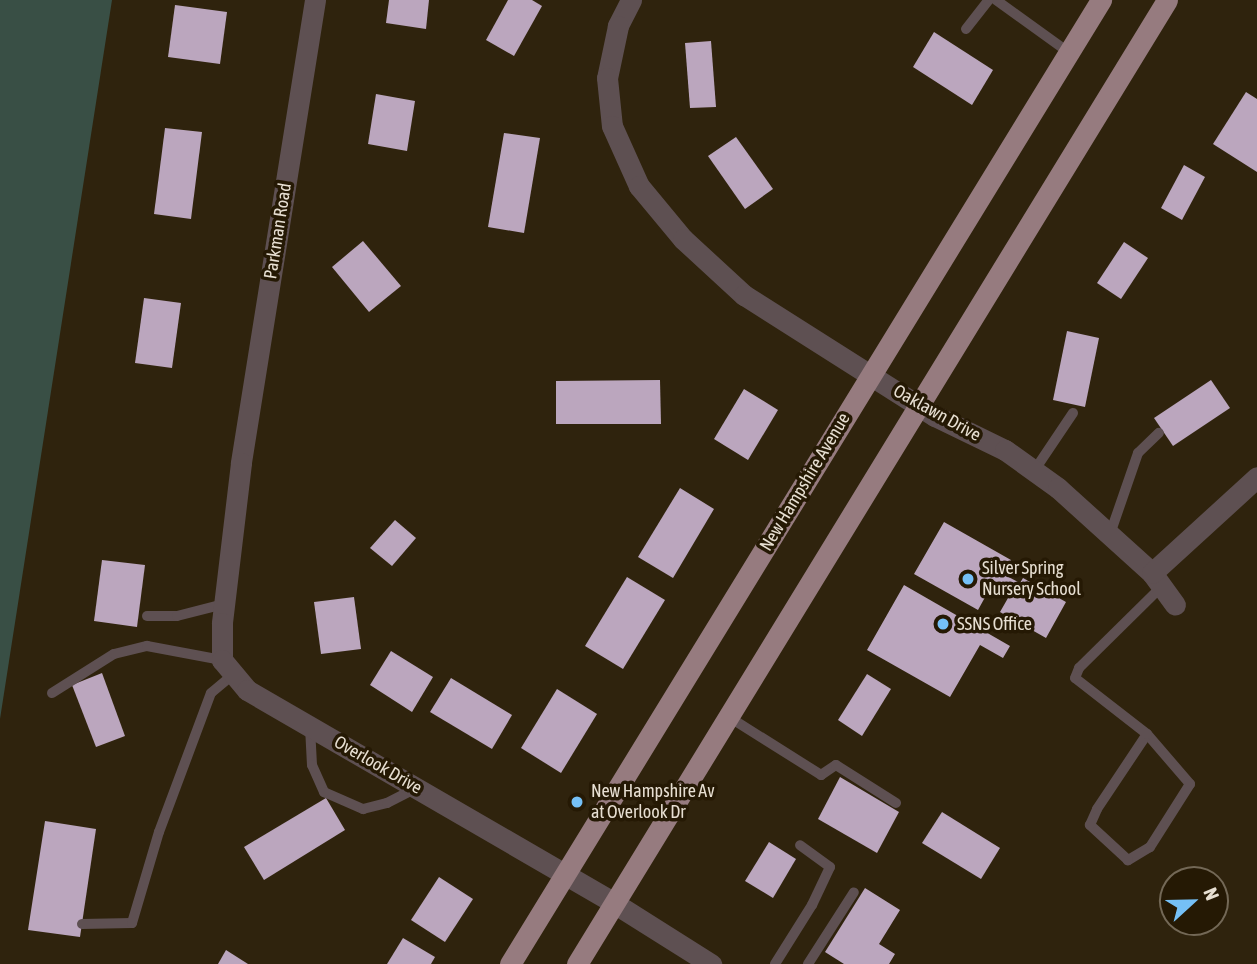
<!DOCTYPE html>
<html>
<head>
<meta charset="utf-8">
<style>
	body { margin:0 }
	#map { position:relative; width:1257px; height:964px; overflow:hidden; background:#2f230d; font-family:"Asap Condensed",sans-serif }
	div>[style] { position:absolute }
	.green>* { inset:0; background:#394f45 }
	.building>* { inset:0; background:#bba6be }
	.service>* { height:10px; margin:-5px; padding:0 5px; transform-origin:5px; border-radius:5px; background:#5e5052 }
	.minor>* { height:21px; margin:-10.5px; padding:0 10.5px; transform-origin:10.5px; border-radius:10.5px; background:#5e5052 }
	.primary>* { height:21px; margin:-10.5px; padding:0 10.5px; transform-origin:10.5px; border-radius:10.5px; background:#967b7f }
	.dots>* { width:19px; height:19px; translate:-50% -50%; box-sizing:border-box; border:4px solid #251904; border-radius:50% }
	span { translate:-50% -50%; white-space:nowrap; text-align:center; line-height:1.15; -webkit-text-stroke:7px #251904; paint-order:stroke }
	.street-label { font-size:18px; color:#e7dfd2 }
	.poi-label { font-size:18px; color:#e7dfd2 }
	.left { translate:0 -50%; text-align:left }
	.north { position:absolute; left:1159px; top:866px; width:70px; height:70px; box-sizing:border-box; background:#251904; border:2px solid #736856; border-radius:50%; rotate:68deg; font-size:19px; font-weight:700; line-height:28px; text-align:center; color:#e7dfd2 }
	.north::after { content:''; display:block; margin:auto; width:24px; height:32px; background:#75c0f6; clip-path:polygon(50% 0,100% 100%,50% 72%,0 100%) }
</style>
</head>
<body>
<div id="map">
	<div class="green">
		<div style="clip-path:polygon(0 0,112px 0,0 719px)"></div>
	</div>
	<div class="building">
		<div style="clip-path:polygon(389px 0,429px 0,426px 29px,386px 23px)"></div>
		<div style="clip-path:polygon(508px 0,532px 0,542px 6px,514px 56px,486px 40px)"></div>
		<div style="clip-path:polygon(175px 5px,227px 12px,220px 64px,168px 57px)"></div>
		<div style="clip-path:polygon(934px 32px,993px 70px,972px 105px,913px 67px)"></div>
		<div style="clip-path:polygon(711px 41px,716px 107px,690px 108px,685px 43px)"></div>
		<div style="clip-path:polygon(1246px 92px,1257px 99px,1257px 172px,1213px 144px)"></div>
		<div style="clip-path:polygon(376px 94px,415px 101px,407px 151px,368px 144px)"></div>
		<div style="clip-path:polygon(165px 128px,202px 132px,191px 219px,154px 214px)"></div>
		<div style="clip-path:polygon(504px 133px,540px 138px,524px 233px,488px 227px)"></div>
		<div style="clip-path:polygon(736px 137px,773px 189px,745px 209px,708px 156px)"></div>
		<div style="clip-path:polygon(1184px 165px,1205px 177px,1182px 220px,1161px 208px)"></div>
		<div style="clip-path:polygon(363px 241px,401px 286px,369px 312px,332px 267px)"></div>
		<div style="clip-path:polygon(1124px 242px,1148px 258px,1121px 299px,1097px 283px)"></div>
		<div style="clip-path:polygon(144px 298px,181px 303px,172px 368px,135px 363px)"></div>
		<div style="clip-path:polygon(1067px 331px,1099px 338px,1085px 407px,1053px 400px)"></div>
		<div style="clip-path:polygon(660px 380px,661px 424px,556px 424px,556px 381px)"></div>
		<div style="clip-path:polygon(1211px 380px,1230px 408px,1173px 446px,1154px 418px)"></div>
		<div style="clip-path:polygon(744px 389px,778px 410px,748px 460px,714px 439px)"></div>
		<div style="clip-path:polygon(680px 488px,714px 509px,673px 578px,638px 557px)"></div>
		<div style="clip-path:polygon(395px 520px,416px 538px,392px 566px,370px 548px)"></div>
		<div style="clip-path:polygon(944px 522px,1011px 560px,1003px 574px,1020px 583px,1023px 578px,1066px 602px,1046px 638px,1000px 612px,1012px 591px,994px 581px,978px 610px,914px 574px)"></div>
		<div style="clip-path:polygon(102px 560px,145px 565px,137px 627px,94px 621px)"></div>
		<div style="clip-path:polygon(627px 577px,665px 600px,623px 669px,585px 646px)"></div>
		<div style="clip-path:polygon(904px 585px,1010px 646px,1003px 658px,980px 645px,950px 697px,867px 650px)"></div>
		<div style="clip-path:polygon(354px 597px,361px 649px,321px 654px,314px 602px)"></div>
		<div style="clip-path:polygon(391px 651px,433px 677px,412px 712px,370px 685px)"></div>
		<div style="clip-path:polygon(102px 673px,125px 736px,96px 747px,72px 685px)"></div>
		<div style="clip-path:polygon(867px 674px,891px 689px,862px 736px,838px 720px)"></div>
		<div style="clip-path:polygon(451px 678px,512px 715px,492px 749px,430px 712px)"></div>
		<div style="clip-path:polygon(557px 689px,597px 714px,561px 773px,521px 748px)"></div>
		<div style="clip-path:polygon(840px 777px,899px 812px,877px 853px,818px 819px)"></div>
		<div style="clip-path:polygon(326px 798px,345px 830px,264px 880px,244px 847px)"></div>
		<div style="clip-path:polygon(942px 812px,1000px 848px,981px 879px,922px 843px)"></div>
		<div style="clip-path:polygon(45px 821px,96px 829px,80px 937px,28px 930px)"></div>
		<div style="clip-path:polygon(769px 842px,796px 859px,773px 898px,745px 881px)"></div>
		<div style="clip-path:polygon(439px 877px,473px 899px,445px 942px,411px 920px)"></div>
		<div style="clip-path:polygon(865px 888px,900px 910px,879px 944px,895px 954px,889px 964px,844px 964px,825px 952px)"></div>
		<div style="clip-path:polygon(403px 938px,435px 957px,431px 964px,387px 964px)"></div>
		<div style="clip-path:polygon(226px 950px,248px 964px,218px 964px)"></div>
	</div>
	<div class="service">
		<div style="left:996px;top:0;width:89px;rotate:35.8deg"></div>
		<div style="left:966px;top:29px;width:37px;rotate:-52deg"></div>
		<div style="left:1034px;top:471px;width:70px;rotate:-56.1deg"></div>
		<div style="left:1110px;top:534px;width:86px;rotate:-70.9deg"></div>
		<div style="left:1138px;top:453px;width:29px;rotate:-44deg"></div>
		<div style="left:147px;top:616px;width:30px"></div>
		<div style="left:177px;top:616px;width:49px;rotate:-14.3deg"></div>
		<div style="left:52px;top:693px;width:73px;rotate:-32.2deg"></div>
		<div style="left:114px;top:654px;width:34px;rotate:-14deg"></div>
		<div style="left:147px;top:646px;width:76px;rotate:10.6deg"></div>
		<div style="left:729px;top:717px;width:109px;rotate:32.2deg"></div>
		<div style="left:821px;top:775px;width:18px;rotate:-34deg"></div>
		<div style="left:836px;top:765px;width:71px;rotate:32.3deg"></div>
		<div style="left:310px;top:727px;width:38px;rotate:87deg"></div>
		<div style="left:312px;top:765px;width:30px;rotate:66deg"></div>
		<div style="left:324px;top:792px;width:43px;rotate:23.6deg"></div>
		<div style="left:363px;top:809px;width:25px;rotate:-14deg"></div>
		<div style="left:387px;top:803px;width:34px;rotate:-27deg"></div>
		<div style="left:1147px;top:734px;width:66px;rotate:49.3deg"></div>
		<div style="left:1190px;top:784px;width:75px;rotate:122.4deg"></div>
		<div style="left:1150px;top:847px;width:26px;rotate:149deg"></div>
		<div style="left:1128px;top:860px;width:52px;rotate:-137.4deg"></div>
		<div style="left:1090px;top:825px;width:17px;rotate:-66deg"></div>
		<div style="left:1097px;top:809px;width:90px;rotate:-56.3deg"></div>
		<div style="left:1147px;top:734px;width:91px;rotate:-142.1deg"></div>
		<div style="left:1075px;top:678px;width:11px;rotate:-68deg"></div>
		<div style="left:1079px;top:668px;width:115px;rotate:-44.6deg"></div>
		<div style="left:82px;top:924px;width:50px;rotate:-1.1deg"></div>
		<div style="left:132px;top:923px;width:95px;rotate:-73.5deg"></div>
		<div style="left:159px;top:832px;width:148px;rotate:-69.5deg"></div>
		<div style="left:211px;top:693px;width:30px;rotate:-40deg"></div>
		<div style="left:775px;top:964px;width:70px;rotate:-57.9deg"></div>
		<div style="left:812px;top:905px;width:42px;rotate:-64.7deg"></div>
		<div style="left:830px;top:867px;width:37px;rotate:-144deg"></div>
		<div style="left:808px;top:964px;width:85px;rotate:-57.4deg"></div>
	</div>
	<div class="minor">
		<div style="left:315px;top:0;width:469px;rotate:99.1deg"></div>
		<div style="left:241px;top:463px;width:161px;rotate:96.8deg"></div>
		<div style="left:222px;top:623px;width:37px;rotate:90deg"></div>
		<div style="left:222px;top:660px;width:39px;rotate:50deg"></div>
		<div style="left:247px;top:690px;width:424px;rotate:30.1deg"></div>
		<div style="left:614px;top:903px;width:115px;rotate:32.2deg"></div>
		<div style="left:631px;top:0;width:29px;rotate:117deg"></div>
		<div style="left:618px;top:26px;width:53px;rotate:101.9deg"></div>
		<div style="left:607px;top:78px;width:48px;rotate:84.1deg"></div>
		<div style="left:612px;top:126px;width:66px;rotate:65.8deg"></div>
		<div style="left:639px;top:186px;width:69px;rotate:50.3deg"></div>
		<div style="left:683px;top:239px;width:83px;rotate:42.6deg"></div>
		<div style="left:744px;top:295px;width:226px;rotate:32.4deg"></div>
		<div style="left:935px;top:416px;width:78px;rotate:25.9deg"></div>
		<div style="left:1005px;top:450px;width:65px;rotate:35.6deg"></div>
		<div style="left:1058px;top:488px;width:127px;rotate:42.1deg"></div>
		<div style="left:1152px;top:573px;width:39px;rotate:54deg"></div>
		<div style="left:1152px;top:573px;width:142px;rotate:-42.4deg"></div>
	</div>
	<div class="primary">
		<div style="left:510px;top:964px;width:1131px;rotate:-58.49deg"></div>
		<div style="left:577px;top:964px;width:1130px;rotate:-58.53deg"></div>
	</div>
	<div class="dots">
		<div style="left:968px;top:579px;background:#75c0f6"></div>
		<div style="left:943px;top:624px;background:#75c0f6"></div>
		<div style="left:577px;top:802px;background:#75c0f6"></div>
	</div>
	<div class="street-label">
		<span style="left:278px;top:231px;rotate:-81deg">Parkman Road</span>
		<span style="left:937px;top:413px;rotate:29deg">Oaklawn Drive</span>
		<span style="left:805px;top:482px;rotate:-59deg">New Hampshire Avenue</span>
		<span style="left:378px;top:765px;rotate:30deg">Overlook Drive</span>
	</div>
	<div class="poi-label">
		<span class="left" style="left:982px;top:579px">Silver Spring<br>Nursery School</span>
		<span class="left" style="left:957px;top:624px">SSNS Office</span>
		<span class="left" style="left:591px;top:802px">New Hampshire Av<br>at Overlook Dr</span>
	</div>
	<div class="north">N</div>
</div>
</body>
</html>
